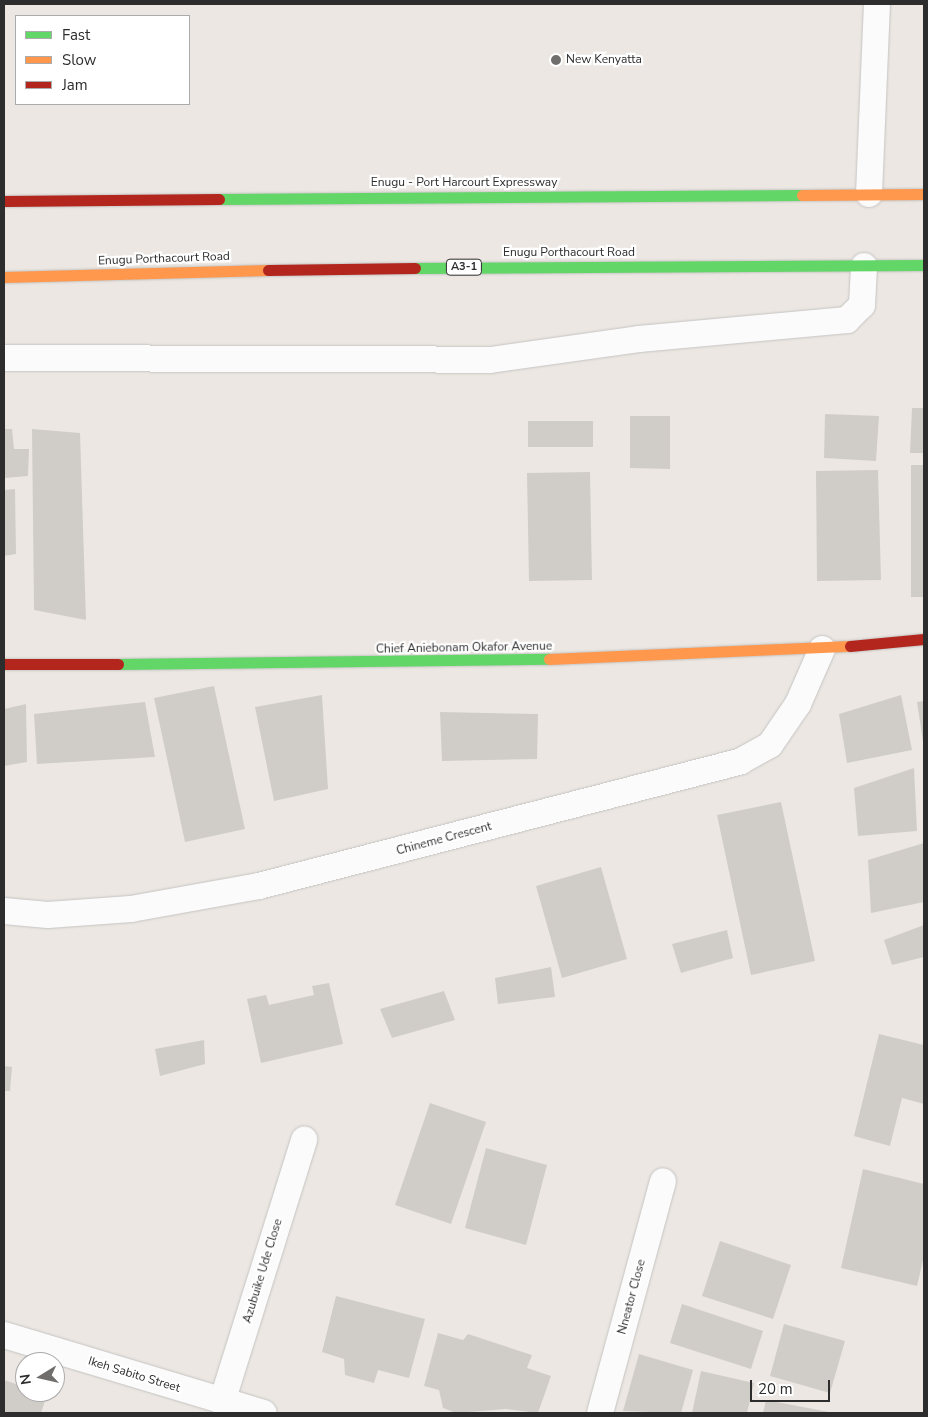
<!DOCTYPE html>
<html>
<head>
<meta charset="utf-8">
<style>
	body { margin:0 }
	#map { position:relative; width:928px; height:1417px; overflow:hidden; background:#ece7e2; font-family:"Nunito Sans",sans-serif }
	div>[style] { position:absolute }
	.building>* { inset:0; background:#d0cdc9 }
	.roads { filter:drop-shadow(0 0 1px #c5c4c3) drop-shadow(0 0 1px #c5c4c3) }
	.street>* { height:26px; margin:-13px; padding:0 13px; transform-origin:13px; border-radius:13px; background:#fcfbfb }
	.fast>* { height:11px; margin:-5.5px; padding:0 5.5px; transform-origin:5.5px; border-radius:5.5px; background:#63d668 }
	.slow>* { height:11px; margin:-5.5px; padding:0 5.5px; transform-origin:5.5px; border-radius:5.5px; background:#ff974d }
	.jam>* { height:11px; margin:-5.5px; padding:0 5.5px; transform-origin:5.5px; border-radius:5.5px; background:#b3261e }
	.dots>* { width:14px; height:14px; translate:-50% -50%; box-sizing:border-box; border:2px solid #fff; border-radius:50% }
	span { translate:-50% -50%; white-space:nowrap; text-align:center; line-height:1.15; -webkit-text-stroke:4.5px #fff; paint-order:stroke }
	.shield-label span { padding:1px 4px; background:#fff; border:1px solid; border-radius:4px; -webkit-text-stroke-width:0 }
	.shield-label { font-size:11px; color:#2d2d2d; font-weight:700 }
	.poi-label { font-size:12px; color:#2d2d2d }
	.left { translate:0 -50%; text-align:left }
	.street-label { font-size:12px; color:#2d2d2d }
	.frame { position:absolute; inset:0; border:5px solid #2d2d2d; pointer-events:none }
	.legend { position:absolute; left:15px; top:15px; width:175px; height:90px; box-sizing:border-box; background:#fff; border:1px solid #ababab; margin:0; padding:6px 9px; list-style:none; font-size:15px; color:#2d2d2d }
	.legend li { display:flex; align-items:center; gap:10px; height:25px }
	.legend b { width:25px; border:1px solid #ababab }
	.north { position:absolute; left:15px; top:1352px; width:50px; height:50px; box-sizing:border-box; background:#fff; border:1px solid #ababab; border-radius:50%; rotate:261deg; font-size:14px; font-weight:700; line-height:20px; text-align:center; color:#2d2d2d }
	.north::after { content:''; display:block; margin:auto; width:18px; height:22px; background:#706e6c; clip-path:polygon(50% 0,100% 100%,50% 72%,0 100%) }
	.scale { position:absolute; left:750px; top:1380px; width:80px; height:22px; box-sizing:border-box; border:2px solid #2d2d2d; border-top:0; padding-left:6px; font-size:15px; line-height:18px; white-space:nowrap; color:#2d2d2d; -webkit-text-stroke:4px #fff; paint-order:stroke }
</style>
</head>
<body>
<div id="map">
	<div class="building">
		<div style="clip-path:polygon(912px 408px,924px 408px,924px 453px,910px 453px)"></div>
		<div style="clip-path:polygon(825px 414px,879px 416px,876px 461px,824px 458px)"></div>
		<div style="clip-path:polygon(630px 416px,670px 416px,670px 469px,630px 468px)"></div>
		<div style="clip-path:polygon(528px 421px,593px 421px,593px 447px,528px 447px)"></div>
		<div style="clip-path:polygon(4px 429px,12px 429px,14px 449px,29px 449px,28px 476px,5px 478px)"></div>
		<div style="clip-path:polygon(32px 429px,80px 433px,86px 620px,34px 610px)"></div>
		<div style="clip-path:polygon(911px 465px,924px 465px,924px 597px,911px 597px)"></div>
		<div style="clip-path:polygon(878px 470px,881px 580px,817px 581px,816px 471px)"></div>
		<div style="clip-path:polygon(590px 472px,592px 580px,529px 581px,527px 473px)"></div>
		<div style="clip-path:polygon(15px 489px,16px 554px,4px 556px,4px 490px)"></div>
		<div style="clip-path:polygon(214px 686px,245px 829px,185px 842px,154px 698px)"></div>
		<div style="clip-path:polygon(322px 695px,328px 789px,274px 801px,255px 707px)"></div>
		<div style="clip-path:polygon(901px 695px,912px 750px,847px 763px,839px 714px)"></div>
		<div style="clip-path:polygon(924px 701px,924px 742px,923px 742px,917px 702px)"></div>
		<div style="clip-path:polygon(145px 702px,155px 757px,37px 764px,34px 714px)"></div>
		<div style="clip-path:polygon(26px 704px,27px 762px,4px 766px,4px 709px)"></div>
		<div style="clip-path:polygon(440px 712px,538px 714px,537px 759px,442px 761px)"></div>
		<div style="clip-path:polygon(914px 768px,917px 831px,858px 836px,854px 788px)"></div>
		<div style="clip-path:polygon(781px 802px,815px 961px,751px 975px,717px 815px)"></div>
		<div style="clip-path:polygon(924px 843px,924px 902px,871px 913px,868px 860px)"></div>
		<div style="clip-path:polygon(601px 867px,627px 959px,562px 978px,536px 886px)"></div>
		<div style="clip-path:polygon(924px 925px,924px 957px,892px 965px,884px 940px)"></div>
		<div style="clip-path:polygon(727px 930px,733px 958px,681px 973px,672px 944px)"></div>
		<div style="clip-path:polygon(551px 967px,555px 997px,498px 1004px,495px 978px)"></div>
		<div style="clip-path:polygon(329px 983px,343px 1044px,261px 1063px,247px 999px,266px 995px,269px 1005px,314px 995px,312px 986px)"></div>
		<div style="clip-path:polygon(444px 991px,455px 1020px,392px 1038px,380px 1009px)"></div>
		<div style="clip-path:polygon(879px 1034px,924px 1045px,924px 1104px,902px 1098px,890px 1146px,854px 1136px)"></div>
		<div style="clip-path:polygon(204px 1040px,205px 1064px,160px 1076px,155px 1049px)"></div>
		<div style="clip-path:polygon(4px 1066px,12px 1067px,10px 1091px,4px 1091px)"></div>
		<div style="clip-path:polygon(430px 1103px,486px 1122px,451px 1224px,395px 1205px)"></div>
		<div style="clip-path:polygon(486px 1148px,547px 1165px,526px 1245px,465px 1228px)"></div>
		<div style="clip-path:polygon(863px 1169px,924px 1184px,924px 1256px,917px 1286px,841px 1268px)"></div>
		<div style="clip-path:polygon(720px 1241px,791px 1265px,773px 1319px,702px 1296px)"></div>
		<div style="clip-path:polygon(336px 1296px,425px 1319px,409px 1378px,378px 1370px,374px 1383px,345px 1375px,344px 1359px,322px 1352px)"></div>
		<div style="clip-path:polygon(682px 1304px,763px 1331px,751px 1369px,670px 1343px)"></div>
		<div style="clip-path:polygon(784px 1324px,845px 1341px,830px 1393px,770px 1376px)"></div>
		<div style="clip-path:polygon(438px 1333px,463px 1340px,468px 1334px,532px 1355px,527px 1368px,551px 1376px,538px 1413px,506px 1409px,456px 1413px,443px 1408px,439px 1390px,424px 1386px)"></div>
		<div style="clip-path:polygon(639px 1354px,693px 1370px,681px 1413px,623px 1411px)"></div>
		<div style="clip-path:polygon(701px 1371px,754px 1383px,747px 1413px,692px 1413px)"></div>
		<div style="clip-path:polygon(4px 1380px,25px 1387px,25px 1392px,47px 1395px,41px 1413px,4px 1413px)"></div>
		<div style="clip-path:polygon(766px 1400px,829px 1412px,828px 1413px,763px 1413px)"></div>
	</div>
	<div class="roads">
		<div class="street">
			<div style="left:869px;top:194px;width:190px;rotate:-87.6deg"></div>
			<div style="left:4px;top:358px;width:486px;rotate:0.2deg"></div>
			<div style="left:490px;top:360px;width:150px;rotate:-8deg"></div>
			<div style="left:639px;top:339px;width:209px;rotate:-5.2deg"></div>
			<div style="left:847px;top:320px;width:21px;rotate:-45deg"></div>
			<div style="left:862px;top:305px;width:39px;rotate:-87deg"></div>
			<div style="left:4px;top:911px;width:44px;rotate:5.2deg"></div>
			<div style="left:48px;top:915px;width:83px;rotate:-4.1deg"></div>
			<div style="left:131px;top:909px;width:130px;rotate:-10.2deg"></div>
			<div style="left:259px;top:886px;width:498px;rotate:-14.5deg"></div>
			<div style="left:741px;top:761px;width:33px;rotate:-29deg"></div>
			<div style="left:770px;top:745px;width:50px;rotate:-55.7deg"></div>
			<div style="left:798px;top:704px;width:60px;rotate:-66.4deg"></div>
			<div style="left:4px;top:1335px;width:271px;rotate:16.7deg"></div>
			<div style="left:222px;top:1402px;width:275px;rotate:-72.6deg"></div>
			<div style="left:600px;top:1413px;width:240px;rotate:-74.8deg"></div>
		</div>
		<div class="fast">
			<div style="left:219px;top:199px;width:583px;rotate:-0.39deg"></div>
			<div style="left:415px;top:268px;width:509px;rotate:-0.34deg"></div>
			<div style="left:118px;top:664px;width:431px;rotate:-0.7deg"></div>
		</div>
		<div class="slow">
			<div style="left:802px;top:195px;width:122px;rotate:-0.5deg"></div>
			<div style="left:4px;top:277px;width:264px;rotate:-1.5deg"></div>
			<div style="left:549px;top:659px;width:301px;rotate:-2.5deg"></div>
		</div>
		<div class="jam">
			<div style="left:4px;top:201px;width:215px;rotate:-0.5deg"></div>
			<div style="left:268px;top:270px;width:147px;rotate:-0.8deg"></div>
			<div style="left:850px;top:646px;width:74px;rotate:-5.4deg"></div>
			<div style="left:4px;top:664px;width:114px"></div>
		</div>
	</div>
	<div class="dots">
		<div style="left:556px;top:60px;background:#706e6c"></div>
	</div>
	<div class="shield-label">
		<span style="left:464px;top:267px">A3-1</span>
	</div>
	<div class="poi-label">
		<span class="left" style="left:566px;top:60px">New Kenyatta</span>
	</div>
	<div class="street-label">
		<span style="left:464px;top:183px">Enugu - Port Harcourt Expressway</span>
		<span style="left:569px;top:253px">Enugu Porthacourt Road</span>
		<span style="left:164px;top:259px;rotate:-2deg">Enugu Porthacourt Road</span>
		<span style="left:464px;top:648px;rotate:-1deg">Chief Aniebonam Okafor Avenue</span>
		<span style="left:444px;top:839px;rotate:-15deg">Chineme Crescent</span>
		<span style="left:263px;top:1271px;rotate:-73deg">Azubuike Ude Close</span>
		<span style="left:632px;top:1297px;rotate:-75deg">Nneator Close</span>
		<span style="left:134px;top:1375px;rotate:17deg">Ikeh Sabito Street</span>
	</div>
	<div class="frame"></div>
	<ul class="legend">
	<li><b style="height:6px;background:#63d668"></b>Fast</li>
	<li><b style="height:6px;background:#ff974d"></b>Slow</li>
	<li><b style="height:6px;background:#b3261e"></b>Jam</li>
	</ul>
	<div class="north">N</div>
	<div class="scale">20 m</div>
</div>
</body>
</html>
